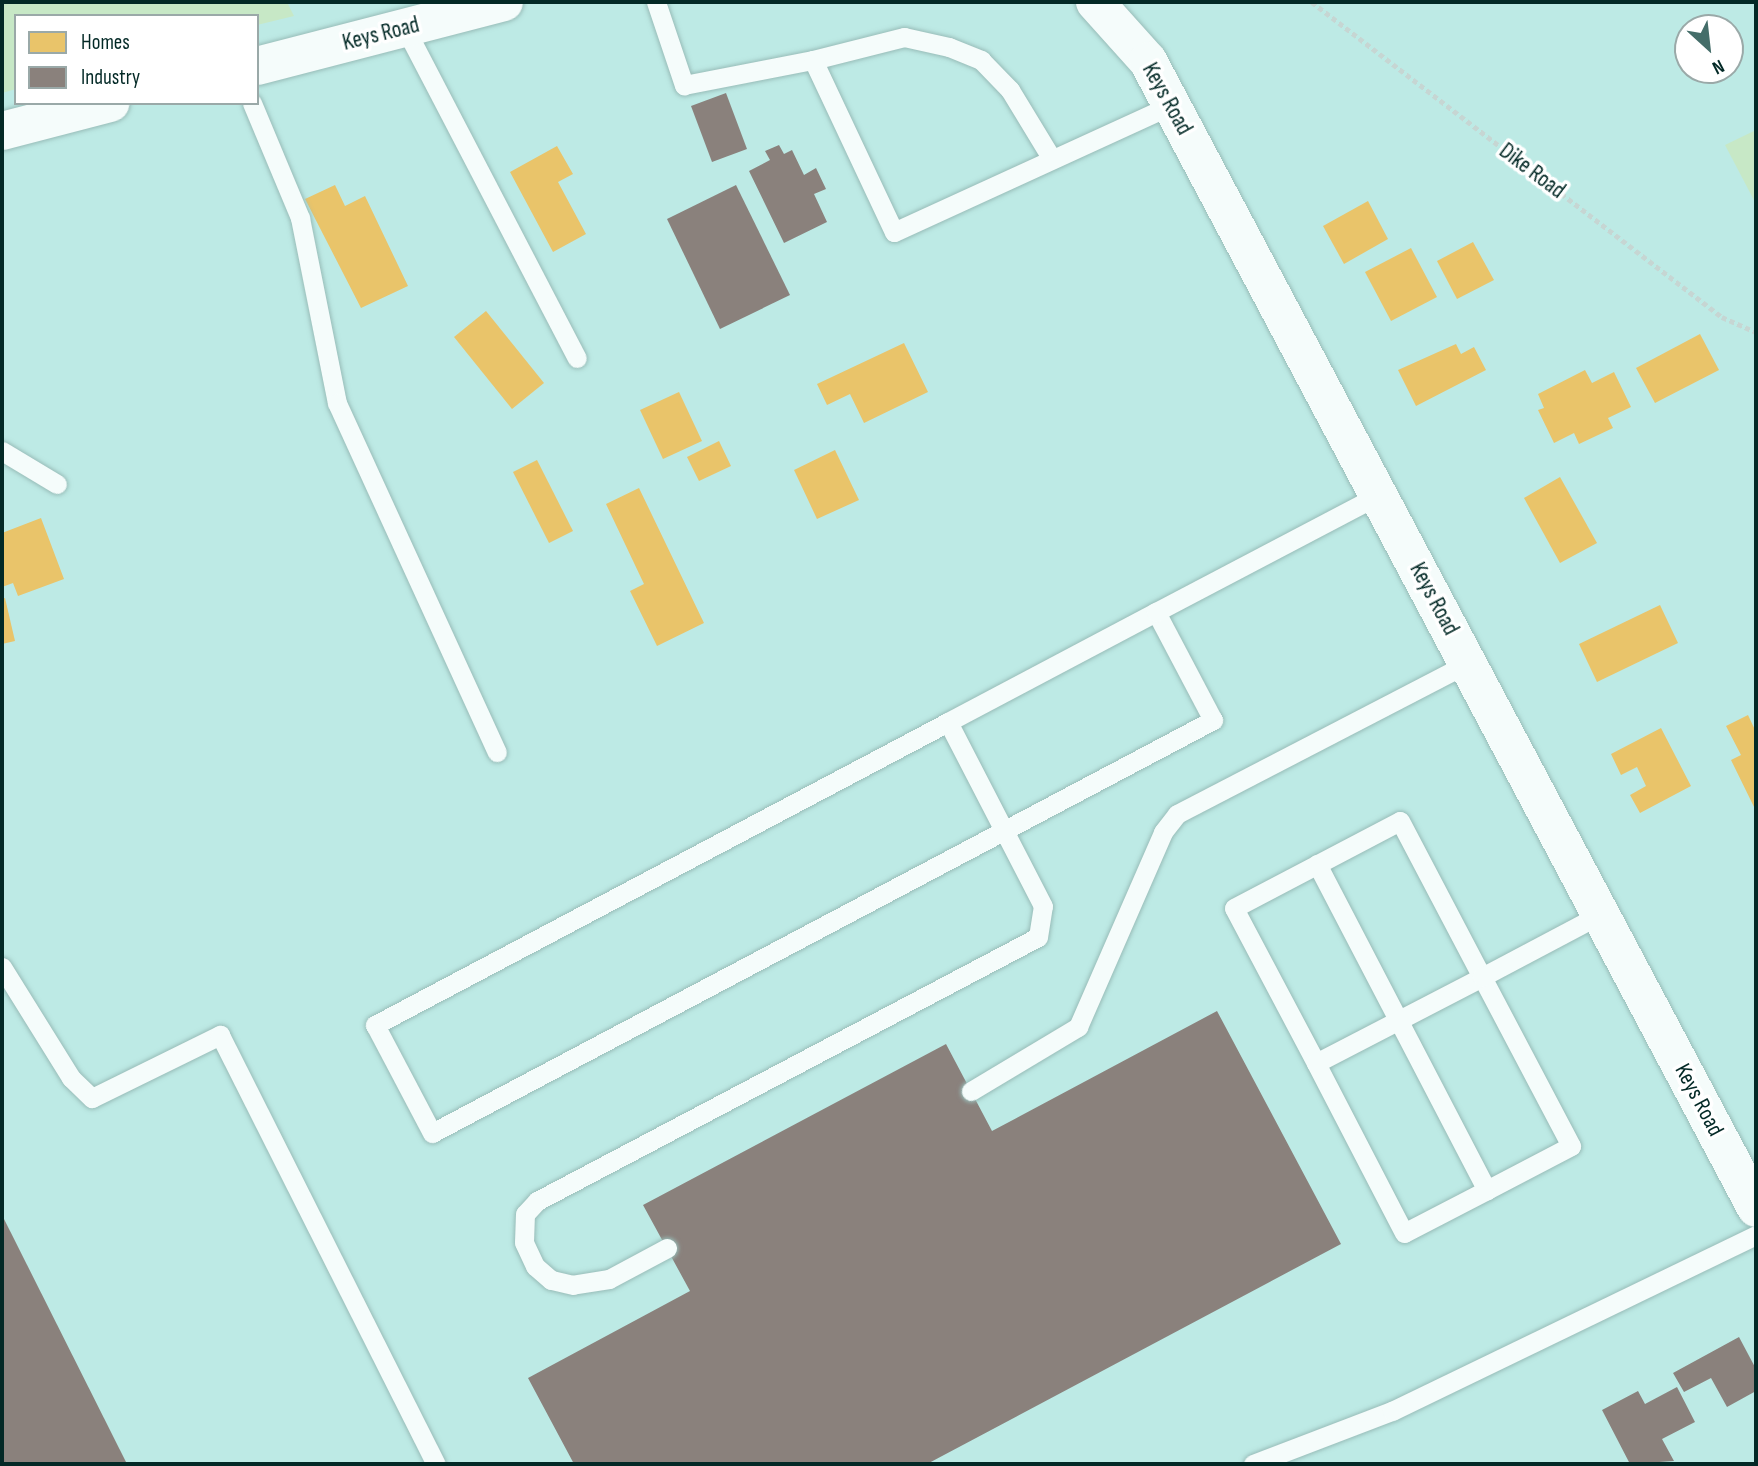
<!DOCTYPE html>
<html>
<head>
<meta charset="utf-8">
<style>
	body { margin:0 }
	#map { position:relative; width:1758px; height:1466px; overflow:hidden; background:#bdeae5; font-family:"Sofia Sans Condensed",sans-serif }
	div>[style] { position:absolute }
	.green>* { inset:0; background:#c7e8c6 }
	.homes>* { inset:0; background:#e9c46a }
	.industry>* { inset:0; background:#8a817c }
	.path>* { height:4.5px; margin-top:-2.25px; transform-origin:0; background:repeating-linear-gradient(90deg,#c6d6d3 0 5px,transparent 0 8.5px) }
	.roads { filter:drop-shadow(0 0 2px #98bcb8) drop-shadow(0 0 2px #98bcb8) }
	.service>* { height:19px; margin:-9.5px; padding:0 9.5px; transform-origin:9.5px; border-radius:9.5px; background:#f5fcfb }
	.minor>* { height:38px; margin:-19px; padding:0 19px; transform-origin:19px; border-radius:19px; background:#f5fcfb }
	span { translate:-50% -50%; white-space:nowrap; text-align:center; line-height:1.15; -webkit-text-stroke:7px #fff; paint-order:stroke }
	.street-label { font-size:23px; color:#032926 }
	.frame { position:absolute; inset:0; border:4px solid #032926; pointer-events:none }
	.legend { position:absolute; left:14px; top:14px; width:245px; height:91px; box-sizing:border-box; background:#fff; border:2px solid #9aa9a8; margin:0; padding:9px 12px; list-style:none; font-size:21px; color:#032926 }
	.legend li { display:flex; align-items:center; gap:14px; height:35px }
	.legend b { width:35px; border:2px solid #9aa9a8 }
	.north { position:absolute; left:1674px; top:14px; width:70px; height:70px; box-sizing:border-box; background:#fff; border:2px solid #9aa9a8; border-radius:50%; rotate:153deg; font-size:19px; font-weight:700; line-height:28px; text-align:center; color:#032926 }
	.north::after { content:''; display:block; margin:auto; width:24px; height:32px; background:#446d69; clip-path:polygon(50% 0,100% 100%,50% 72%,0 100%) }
</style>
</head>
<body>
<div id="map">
	<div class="green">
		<div style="clip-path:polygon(2px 2px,287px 2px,294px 16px,257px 25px,257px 16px,16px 16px,16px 89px,2px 93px)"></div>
		<div style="clip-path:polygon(1756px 130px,1756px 204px,1725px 145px)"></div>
	</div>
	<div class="homes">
		<div style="clip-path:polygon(557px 146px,573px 174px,558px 182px,586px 234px,553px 252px,510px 172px)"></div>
		<div style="clip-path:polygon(335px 185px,345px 206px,365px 196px,408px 286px,361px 308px,305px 199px)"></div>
		<div style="clip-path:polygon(1368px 201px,1388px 239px,1344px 264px,1323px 226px)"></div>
		<div style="clip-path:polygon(1473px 242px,1494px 280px,1457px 299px,1437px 261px)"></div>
		<div style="clip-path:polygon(1411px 248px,1437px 297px,1391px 321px,1365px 272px)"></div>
		<div style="clip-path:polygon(486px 311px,544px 383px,512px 409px,454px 337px)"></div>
		<div style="clip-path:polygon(1700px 334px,1719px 370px,1655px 403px,1636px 368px)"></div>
		<div style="clip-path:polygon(904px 343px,928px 392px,864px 423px,850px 394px,827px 405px,817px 384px)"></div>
		<div style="clip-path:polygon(1456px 344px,1461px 354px,1474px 347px,1486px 370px,1416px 406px,1398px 370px)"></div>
		<div style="clip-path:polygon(1585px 370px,1592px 383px,1614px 372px,1631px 407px,1608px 418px,1613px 428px,1579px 444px,1574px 433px,1554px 443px,1538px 410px,1544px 408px,1538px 394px)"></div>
		<div style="clip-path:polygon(679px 392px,702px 441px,663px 459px,640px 410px)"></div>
		<div style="clip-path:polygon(719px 441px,731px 466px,699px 481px,687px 457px)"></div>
		<div style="clip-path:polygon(835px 450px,859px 500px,817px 519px,794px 470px)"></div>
		<div style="clip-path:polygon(537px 460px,573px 531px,549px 543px,513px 472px)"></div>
		<div style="clip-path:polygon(1560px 477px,1597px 543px,1560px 563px,1524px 498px)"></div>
		<div style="clip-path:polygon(639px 488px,704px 623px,657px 646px,630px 591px,644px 584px,606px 504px)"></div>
		<div style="clip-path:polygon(41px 518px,64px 579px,18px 596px,13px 583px,2px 587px,2px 533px)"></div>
		<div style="clip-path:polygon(5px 598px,15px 641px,2px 644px,2px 599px)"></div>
		<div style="clip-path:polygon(1660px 605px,1678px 643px,1597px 682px,1579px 644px)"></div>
		<div style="clip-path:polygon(1748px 715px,1756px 732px,1756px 811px,1731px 760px,1741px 755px,1726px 726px)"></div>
		<div style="clip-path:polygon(1661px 728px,1691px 786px,1640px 813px,1630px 795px,1646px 786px,1637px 767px,1621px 775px,1611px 754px)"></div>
	</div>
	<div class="industry">
		<div style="clip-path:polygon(726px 93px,747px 149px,712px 162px,691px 106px)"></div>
		<div style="clip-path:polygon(779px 145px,784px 154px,792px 150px,804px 175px,816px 168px,826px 189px,814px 194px,827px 222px,784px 243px,749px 171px,770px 160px,765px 151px)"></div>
		<div style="clip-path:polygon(736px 185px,790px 295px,720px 329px,667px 219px)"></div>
		<div style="clip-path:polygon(1217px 1011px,1341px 1244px,927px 1464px,574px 1464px,528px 1378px,690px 1291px,643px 1205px,946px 1044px,992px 1131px)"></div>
		<div style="clip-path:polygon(2px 1215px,127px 1464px,2px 1464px)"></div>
		<div style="clip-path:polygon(1739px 1337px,1756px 1369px,1756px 1391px,1727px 1407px,1711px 1378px,1684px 1392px,1673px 1373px)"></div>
		<div style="clip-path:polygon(1677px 1387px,1695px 1422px,1662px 1439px,1674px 1461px,1630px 1464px,1602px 1410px,1638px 1391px,1645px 1404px)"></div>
	</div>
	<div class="path">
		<div style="left:1312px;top:2px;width:517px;rotate:37.53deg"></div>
		<div style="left:1722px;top:317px;width:37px;rotate:24deg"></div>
	</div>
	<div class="roads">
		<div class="service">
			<div style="left:656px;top:2px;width:88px;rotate:71.4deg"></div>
			<div style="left:684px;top:85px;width:131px;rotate:-11deg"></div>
			<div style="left:813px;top:60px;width:190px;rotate:64.8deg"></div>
			<div style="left:894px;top:232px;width:306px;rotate:-24.6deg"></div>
			<div style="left:405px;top:28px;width:372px;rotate:62.5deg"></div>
			<div style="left:813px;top:60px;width:94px;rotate:-14.2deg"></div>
			<div style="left:904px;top:37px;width:46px;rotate:12.5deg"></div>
			<div style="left:949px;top:47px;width:35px;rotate:22deg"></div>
			<div style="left:981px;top:60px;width:42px;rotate:46deg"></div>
			<div style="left:1010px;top:90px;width:81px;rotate:58.7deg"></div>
			<div style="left:252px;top:103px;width:125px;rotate:67.3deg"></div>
			<div style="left:300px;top:218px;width:189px;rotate:78.7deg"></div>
			<div style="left:337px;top:403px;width:384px;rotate:65.4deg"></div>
			<div style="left:2px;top:451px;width:64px;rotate:31deg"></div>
			<div style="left:1156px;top:612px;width:122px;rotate:62.2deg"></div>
			<div style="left:1213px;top:720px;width:883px;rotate:152.13deg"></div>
			<div style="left:432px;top:1133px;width:122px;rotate:-117.8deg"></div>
			<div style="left:375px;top:1025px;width:648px;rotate:-27.87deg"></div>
			<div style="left:948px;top:722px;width:235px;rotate:-27.9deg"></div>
			<div style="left:1156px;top:612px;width:252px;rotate:-27.7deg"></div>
			<div style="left:1317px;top:864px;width:368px;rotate:62.5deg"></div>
			<div style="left:2px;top:967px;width:131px;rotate:58.1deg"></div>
			<div style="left:71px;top:1078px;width:29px;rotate:44deg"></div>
			<div style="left:92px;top:1098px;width:143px;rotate:-26.2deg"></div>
			<div style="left:220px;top:1035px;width:480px;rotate:63.3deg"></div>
			<div style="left:1316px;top:1063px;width:175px;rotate:-117.9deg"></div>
			<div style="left:1234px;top:908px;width:187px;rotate:-27.7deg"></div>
			<div style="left:1400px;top:821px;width:176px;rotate:62.3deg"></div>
			<div style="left:1482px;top:977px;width:191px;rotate:62.2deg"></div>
			<div style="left:1571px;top:1146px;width:95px;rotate:152.4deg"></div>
			<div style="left:1487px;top:1190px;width:93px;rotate:152.6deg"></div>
			<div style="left:1404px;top:1233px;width:191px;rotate:-117.4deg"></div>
			<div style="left:1316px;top:1063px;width:187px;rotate:-27.4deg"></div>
			<div style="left:1482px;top:977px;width:135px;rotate:-27.9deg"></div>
			<div style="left:971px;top:1091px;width:125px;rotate:-30.9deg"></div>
			<div style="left:1078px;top:1027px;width:213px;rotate:-66.4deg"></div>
			<div style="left:1163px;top:832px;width:23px;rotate:-52deg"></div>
			<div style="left:1177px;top:814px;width:328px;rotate:-27.4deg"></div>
			<div style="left:667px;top:1248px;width:66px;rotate:151.9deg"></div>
			<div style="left:609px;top:1279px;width:36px;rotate:171deg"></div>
			<div style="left:573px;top:1285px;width:23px;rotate:-167deg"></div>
			<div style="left:551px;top:1280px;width:21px;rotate:-139deg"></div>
			<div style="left:535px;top:1266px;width:26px;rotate:-115deg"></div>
			<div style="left:524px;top:1242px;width:28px;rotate:-88deg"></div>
			<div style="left:525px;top:1214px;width:18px;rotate:-47deg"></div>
			<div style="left:537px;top:1201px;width:566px;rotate:-27.79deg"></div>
			<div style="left:1038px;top:937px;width:31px;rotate:-81deg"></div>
			<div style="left:1043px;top:906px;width:207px;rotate:-117.3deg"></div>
			<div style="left:1253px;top:1464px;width:149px;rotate:-20.9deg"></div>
			<div style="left:1392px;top:1411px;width:404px;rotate:-25.8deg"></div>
		</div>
		<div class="minor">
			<div style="left:1095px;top:2px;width:79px;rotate:48.1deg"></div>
			<div style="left:1148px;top:61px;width:1298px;rotate:62.07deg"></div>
			<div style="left:257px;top:66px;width:255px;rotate:-14.5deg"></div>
			<div style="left:2px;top:131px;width:112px;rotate:-14.5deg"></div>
		</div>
	</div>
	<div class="street-label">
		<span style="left:381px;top:34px;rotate:-14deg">Keys Road</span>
		<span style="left:1167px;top:99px;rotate:61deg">Keys Road</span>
		<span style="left:1532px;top:171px;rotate:37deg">Dike Road</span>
		<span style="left:1434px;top:599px;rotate:62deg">Keys Road</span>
		<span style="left:1699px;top:1100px;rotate:62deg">Keys Road</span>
	</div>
	<div class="frame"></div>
	<ul class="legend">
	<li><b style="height:19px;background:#e9c46a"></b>Homes</li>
	<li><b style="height:19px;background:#8a817c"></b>Industry</li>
	</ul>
	<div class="north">N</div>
</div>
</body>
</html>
